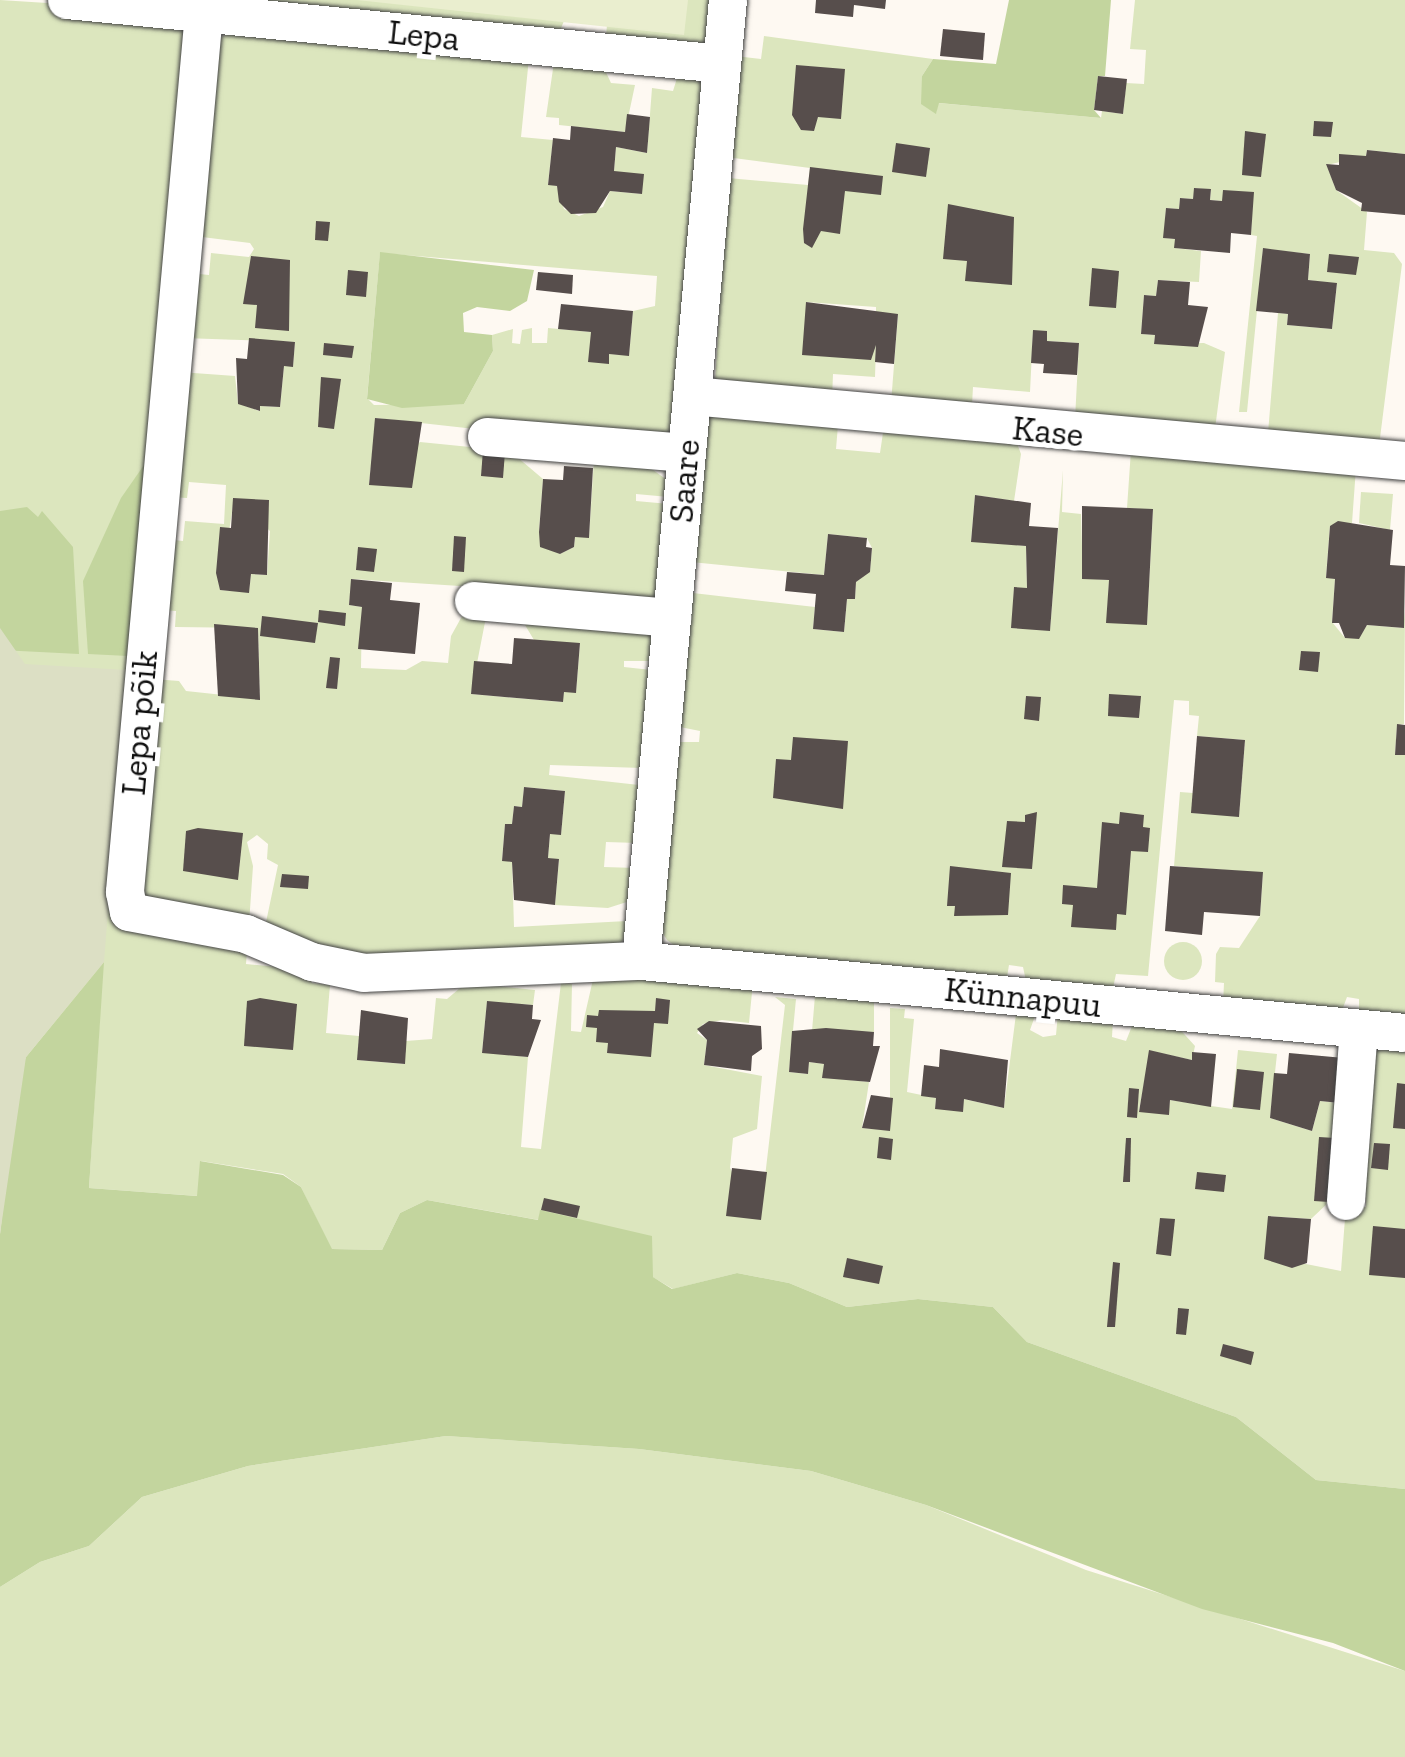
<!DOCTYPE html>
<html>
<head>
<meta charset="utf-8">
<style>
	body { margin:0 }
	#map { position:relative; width:1405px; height:1757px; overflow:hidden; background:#fef9f2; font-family:"Zilla Slab",serif }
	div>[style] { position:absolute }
	.green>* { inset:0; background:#dce6be }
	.round { border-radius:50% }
	.forest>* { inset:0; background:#c3d59e }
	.cemetery>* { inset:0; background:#dcdfc4 }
	.pitch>* { inset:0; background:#eaeecf }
	.building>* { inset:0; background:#574e4c }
	.roads { filter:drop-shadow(0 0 2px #424242) drop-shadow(0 0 2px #424242) }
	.minor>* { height:38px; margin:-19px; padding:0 19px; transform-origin:19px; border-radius:19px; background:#fff }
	span { translate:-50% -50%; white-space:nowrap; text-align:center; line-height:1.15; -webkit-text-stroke:10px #fff; paint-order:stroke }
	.street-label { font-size:35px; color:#0f0f0f }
</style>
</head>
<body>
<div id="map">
	<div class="green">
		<div style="clip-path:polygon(0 0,204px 13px,125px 892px,247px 951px,246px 964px,300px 969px,312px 972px,312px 983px,330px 985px,326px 1033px,359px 1036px,358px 1060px,404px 1064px,406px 1041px,432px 1039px,436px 998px,447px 999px,466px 983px,535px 990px,533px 1005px,487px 1002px,482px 1052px,528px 1057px,521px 1147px,541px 1149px,561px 983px,572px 984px,571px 1031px,581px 1032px,594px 975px,753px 982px,749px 1023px,722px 1020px,703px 1024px,697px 1033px,707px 1040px,704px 1065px,762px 1076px,757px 1129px,733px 1138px,730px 1168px,760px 1220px,785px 1005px,775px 997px,796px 999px,789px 1072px,808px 1074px,809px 1062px,824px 1064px,823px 1077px,869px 1082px,862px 1128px,890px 1130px,890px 1008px,905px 1009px,904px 1018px,914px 1019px,907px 1092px,936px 1098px,935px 1109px,964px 1099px,1004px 1108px,1016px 1014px,1035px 1016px,1030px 1030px,1043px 1037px,1056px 1035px,1058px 1013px,1113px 1019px,1112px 1037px,1126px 1041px,1134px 1021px,1176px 1025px,1195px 1046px,1192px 1060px,1150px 1051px,1139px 1111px,1168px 1114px,1170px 1100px,1232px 1109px,1238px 1050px,1277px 1054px,1270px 1118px,1312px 1131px,1320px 1101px,1338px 1103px,1329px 1202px,1311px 1219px,1268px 1216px,1292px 1268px,1301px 1263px,1341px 1271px,1346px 1205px,1366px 1207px,1366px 1048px,1405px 1046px,1405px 1489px,1316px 1480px,1236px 1417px,1027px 1342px,993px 1307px,918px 1299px,847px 1307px,789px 1283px,737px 1273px,673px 1289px,540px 1211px,539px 1220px,427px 1200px,400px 1213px,382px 1250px,331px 1249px,301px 1187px,283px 1174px,201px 1161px,198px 1196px,89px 1188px,103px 964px,26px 1057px,0 1234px)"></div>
		<div style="clip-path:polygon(189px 0,563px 0,564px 21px,559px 33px)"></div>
		<div style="clip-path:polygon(609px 0,716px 0,706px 48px,606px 37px)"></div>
		<div style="clip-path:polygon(1135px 0,1405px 0,1405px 154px,1367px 150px,1366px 156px,1327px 165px,1336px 190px,1367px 212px,1364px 250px,1394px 253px,1402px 264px,1379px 446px,1268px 433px,1278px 313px,1288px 314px,1287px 325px,1332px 329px,1337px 284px,1308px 280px,1310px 254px,1263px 249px,1247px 412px,1239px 412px,1257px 236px,1251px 235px,1253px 192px,1222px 201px,1210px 200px,1211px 190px,1195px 188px,1193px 199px,1180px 198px,1179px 209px,1166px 208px,1164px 238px,1175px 239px,1175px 248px,1201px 251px,1199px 282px,1158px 280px,1156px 296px,1144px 295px,1141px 334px,1155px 335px,1154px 344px,1204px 343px,1225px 352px,1215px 429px,1075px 419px,1079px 343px,1047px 341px,1046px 331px,1033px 331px,1030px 392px,973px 387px,972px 405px,891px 403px,898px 315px,876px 315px,876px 307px,806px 302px,876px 345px,875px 377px,833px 374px,832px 399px,715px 381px,728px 178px,808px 185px,810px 168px,726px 157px,735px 56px,761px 59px,764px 36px,933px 59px,922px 76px,936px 113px,938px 103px,1101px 118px,1102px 111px,1123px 114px,1126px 83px,1144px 84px,1146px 50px,1130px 49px)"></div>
		<div style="clip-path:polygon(evenodd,230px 31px,529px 58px,521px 137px,553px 140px,548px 184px,557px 186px,564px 209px,579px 216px,603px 207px,610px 191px,642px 194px,614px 171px,616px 147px,647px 153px,652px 88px,673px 91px,678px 75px,702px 82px,675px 433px,484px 430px,376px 418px,369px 484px,420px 442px,510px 451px,543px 479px,539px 531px,560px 554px,574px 547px,575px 537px,589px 537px,594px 459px,646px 465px,670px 482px,669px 497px,636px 494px,636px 501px,669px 504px,658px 599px,352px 579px,349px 605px,362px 607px,361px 668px,406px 670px,422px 661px,448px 663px,451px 636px,461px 618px,468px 611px,487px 612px,471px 694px,562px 702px,564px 692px,576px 692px,580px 644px,534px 640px,522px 620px,655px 626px,651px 661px,624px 661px,624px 667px,651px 670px,642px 768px,550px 765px,549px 775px,639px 785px,638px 843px,606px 842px,604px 867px,636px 868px,633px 900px,608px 908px,555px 905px,559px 860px,548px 858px,550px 834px,561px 834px,565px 791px,524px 787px,522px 807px,514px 806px,512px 824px,505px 824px,502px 860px,512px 862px,514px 927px,627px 921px,630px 932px,619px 945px,373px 965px,265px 927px,278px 865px,267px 859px,268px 844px,257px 835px,247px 842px,253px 866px,249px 924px,136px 898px,153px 679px,179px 681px,186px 691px,260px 699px,258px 628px,175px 627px,176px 611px,159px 610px,165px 539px,183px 541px,185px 521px,224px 524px,226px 485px,189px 482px,187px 498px,169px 497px,180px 372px,235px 376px,238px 403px,259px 411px,260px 406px,280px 407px,284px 366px,293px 366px,295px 342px,183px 338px,190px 273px,209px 275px,211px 253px,249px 257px,254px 249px,250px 243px,194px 236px,217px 41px,230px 31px,380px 253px,657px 276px,655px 306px,633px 311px,629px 355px,609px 354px,608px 364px,591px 332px,548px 328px,547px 343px,532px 343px,532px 328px,522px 330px,520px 344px,512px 343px,513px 329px,492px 335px,493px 351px,464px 404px,374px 405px,367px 398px,380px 253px,230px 31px,234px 499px,270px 531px,267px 575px,251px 574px,249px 592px,220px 590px,234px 499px)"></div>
		<div style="clip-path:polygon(554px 62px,605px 70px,611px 83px,635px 85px,625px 132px,559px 125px,559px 118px,546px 117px)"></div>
		<div style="clip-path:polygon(709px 416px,838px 425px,836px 449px,880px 453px,884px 426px,1015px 438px,1021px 454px,1014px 501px,975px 495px,971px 541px,1026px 546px,1027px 588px,1014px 588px,1012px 628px,1050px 630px,1063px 470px,1062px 512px,1081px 514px,1083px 578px,1109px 580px,1107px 622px,1147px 624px,1153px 510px,1127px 508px,1131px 450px,1356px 468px,1352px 523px,1330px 526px,1326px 577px,1335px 579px,1332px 622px,1345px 638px,1359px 638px,1367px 625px,1403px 628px,1405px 611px,1404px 724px,1397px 725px,1395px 754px,1405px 755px,1405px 1022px,1359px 1015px,1359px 999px,1347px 997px,1341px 1013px,1223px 1004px,1224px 983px,1215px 982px,1216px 954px,1220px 947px,1239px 948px,1260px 916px,1263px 873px,1174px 866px,1180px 792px,1193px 793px,1192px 813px,1239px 816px,1245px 740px,1197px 736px,1199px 716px,1189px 715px,1189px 701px,1174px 700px,1148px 976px,1116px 974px,1113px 988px,1026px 981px,1023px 967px,1009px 965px,1007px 977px,675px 946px,667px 940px,662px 932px,677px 742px,699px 742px,700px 731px,680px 727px,693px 593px,815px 607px,813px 629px,844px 632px,847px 599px,855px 599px,856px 582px,870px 571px,872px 548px,867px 538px,828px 534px,824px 575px,691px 562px)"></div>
		<div style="clip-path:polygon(1361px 492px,1393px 494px,1390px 530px,1359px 523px)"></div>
		<div class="round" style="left:1164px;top:942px;width:38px;height:38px"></div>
		<div style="clip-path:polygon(874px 995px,874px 1032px,812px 1031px,815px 996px)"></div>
		<div style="clip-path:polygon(446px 1436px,639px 1449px,811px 1471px,926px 1505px,1086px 1570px,1405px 1671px,1405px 1757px,0 1757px,0 1587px,40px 1562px,89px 1546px,142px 1497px,248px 1466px)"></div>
	</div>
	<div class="forest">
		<div style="clip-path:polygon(1009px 0,1111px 0,1105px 76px,1098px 76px,1094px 110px,1101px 118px,939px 103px,936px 114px,921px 104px,922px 76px,933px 59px,996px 64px)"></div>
		<div style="clip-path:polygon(380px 252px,534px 270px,527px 301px,510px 311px,477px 307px,463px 313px,464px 332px,492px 335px,493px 351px,464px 404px,402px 408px,367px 399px)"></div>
		<div style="clip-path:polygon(144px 465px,128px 656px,88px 654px,83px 581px,121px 498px)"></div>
		<div style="clip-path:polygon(27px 507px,38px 517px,42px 511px,73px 547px,79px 654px,0 650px,0 511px)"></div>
		<div style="clip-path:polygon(104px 962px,89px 1188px,197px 1196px,200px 1161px,283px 1175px,301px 1187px,332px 1249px,382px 1250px,400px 1213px,427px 1200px,538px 1220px,540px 1210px,652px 1236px,653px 1277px,672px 1289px,737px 1273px,789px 1283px,847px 1307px,918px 1299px,993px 1307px,1027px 1342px,1236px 1417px,1316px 1480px,1405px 1489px,1405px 1671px,1333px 1643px,1202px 1609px,926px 1505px,811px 1471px,639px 1449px,446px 1436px,248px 1466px,142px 1497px,89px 1546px,40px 1562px,0 1587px,0 1234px,18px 1078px,26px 1057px)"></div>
	</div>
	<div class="cemetery">
		<div style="clip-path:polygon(0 628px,25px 664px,127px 670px,104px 962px,26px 1057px,0 1234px)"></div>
	</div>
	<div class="pitch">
		<div style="clip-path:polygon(357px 0,688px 0,684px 35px)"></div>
	</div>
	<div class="building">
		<div style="clip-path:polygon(816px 0,886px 0,885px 9px,854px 5px,853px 17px,815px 13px)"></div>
		<div style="clip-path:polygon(943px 29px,985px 33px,983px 60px,940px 56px)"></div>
		<div style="clip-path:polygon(796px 65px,845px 69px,841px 119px,818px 117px,814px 131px,801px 130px,792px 115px)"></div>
		<div style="clip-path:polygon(1098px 76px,1127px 79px,1123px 114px,1094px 110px)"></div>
		<div style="clip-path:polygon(627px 114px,650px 117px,647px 153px,616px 147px,614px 171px,644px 174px,642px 194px,610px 191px,596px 213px,571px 214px,559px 202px,557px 186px,548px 185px,553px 138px,570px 140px,571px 126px,625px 132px)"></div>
		<div style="clip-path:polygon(1314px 121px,1333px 122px,1331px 137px,1313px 136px)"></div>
		<div style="clip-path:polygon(1245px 131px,1266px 134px,1261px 177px,1242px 175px)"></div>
		<div style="clip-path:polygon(896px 143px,930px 148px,926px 177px,892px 172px)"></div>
		<div style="clip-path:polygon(1367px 150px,1405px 154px,1405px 215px,1361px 211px,1362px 203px,1336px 190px,1326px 164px,1339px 165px,1339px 154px,1366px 156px)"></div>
		<div style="clip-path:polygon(810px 167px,883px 176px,881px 195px,845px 191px,840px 234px,821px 231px,812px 248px,804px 243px,803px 229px)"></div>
		<div style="clip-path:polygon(1194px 188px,1211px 189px,1210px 200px,1222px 201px,1223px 190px,1254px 192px,1251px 235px,1231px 233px,1230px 253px,1174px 248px,1175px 239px,1163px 238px,1166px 208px,1179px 209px,1180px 198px,1193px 199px)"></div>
		<div style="clip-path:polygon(948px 204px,1014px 217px,1012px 285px,965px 281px,967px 261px,943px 259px)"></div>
		<div style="clip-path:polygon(316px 221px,330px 222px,328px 241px,315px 240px)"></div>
		<div style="clip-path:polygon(1263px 248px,1310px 254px,1308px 280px,1337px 283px,1332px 329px,1287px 325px,1288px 314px,1256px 311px)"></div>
		<div style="clip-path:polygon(1329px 254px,1359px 257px,1356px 275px,1327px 272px)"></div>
		<div style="clip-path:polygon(251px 256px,290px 260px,289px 331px,255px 328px,257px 305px,243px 304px)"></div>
		<div style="clip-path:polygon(1092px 268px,1119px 271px,1116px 308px,1089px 306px)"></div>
		<div style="clip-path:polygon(348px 270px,368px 272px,366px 297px,346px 295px)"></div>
		<div style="clip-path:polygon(538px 272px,573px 275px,572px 294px,536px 290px)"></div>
		<div style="clip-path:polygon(1158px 280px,1190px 282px,1188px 305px,1208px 307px,1198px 347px,1154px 344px,1155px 335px,1141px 334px,1144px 295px,1156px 296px)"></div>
		<div style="clip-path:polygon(806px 302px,898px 314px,894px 364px,875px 362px,876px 345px,871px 360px,802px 355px)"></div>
		<div style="clip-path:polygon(561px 304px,633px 311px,629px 356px,609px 354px,609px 364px,588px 362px,591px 332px,558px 329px)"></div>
		<div style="clip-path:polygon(1033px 330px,1047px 331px,1047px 341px,1079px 343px,1077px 375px,1043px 373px,1044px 364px,1031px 363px)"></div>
		<div style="clip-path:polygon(249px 338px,295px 342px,293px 367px,284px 366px,280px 407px,260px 406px,260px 411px,238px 404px,236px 358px,247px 359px)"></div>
		<div style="clip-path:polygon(324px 343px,354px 346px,352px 358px,323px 355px)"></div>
		<div style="clip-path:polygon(321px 377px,341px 379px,334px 429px,318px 427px)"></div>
		<div style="clip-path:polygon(375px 418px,422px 422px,412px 488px,369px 485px)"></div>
		<div style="clip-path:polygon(483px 450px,505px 452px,503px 478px,481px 476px)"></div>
		<div style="clip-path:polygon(564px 466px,593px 468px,589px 538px,575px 537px,574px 547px,560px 554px,540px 547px,539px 532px,543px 479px,563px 480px)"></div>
		<div style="clip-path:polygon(975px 495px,1031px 503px,1029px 526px,1058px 528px,1050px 631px,1011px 628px,1014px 587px,1027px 588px,1026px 546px,971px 542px)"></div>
		<div style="clip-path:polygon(233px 498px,269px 500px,267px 575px,251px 574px,249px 593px,220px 590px,216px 573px,220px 527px,231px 528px)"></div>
		<div style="clip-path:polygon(1082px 506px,1153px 509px,1147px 625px,1106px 623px,1109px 580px,1082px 579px)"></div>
		<div style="clip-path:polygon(1338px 521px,1393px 530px,1390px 565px,1405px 566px,1404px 628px,1367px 625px,1359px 639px,1345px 638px,1339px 623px,1332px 623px,1335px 579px,1326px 578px,1330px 526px)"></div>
		<div style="clip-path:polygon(828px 534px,867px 538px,866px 547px,872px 548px,870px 572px,856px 582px,855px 599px,847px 599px,844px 632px,813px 629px,816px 594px,785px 591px,787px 572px,824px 575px)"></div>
		<div style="clip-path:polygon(454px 536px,466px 537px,464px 572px,452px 571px)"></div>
		<div style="clip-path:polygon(358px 547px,377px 549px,374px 572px,356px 570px)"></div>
		<div style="clip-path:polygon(351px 579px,392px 583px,390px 600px,420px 603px,415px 654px,358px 649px,362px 607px,349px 605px)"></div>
		<div style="clip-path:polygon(319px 610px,346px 613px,345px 626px,318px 622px)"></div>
		<div style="clip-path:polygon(262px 616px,318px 623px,315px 643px,260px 636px)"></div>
		<div style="clip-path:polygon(214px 624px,258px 628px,260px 700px,218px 696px)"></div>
		<div style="clip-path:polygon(514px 638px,580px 643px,576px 693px,564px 692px,563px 702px,471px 694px,474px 661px,512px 664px)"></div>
		<div style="clip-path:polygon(1301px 651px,1320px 652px,1318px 672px,1299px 670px)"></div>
		<div style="clip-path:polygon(330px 657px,340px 658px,337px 689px,326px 688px)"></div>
		<div style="clip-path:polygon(1109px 694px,1141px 696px,1139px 718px,1108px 716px)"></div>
		<div style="clip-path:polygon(1026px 696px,1041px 697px,1039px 721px,1024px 719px)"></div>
		<div style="clip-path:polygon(1397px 724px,1405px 725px,1405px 755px,1395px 755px)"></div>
		<div style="clip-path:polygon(1197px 736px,1245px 740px,1239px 817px,1191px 813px)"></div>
		<div style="clip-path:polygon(793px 737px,848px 741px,843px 809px,773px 798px,776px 759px,791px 760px)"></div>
		<div style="clip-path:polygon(524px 787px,565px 791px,561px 835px,550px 834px,548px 858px,559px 859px,555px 905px,514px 900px,512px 862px,502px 861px,505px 824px,512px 824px,514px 806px,522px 807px)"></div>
		<div style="clip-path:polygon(1037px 812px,1032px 869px,1002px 867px,1007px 821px,1025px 822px,1025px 815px)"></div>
		<div style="clip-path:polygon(1120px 812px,1144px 815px,1143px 827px,1150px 828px,1148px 852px,1131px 851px,1126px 915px,1117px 914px,1116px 930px,1071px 927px,1073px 905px,1062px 904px,1063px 885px,1097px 888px,1102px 822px,1119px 824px)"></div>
		<div style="clip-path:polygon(198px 828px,243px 833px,238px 880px,183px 871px,186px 831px)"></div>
		<div style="clip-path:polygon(950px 866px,1011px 873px,1008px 915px,954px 916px,955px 906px,947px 906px)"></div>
		<div style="clip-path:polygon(1170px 866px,1263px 872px,1260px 916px,1204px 912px,1202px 935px,1165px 931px)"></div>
		<div style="clip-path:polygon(282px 874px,309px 876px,308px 889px,280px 887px)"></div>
		<div style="clip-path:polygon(260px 998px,297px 1004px,293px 1050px,244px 1046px,247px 1001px)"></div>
		<div style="clip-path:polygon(656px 998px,670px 1000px,668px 1024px,654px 1023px,651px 1057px,607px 1053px,608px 1043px,596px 1042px,597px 1028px,586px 1027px,587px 1015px,598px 1016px,599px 1010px,655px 1011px)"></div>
		<div style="clip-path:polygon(487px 1001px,533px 1005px,532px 1019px,541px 1020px,528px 1057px,482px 1053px)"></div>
		<div style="clip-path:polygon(361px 1010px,408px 1018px,405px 1064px,357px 1060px)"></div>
		<div style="clip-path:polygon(709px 1021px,761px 1026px,762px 1049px,752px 1056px,751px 1071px,704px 1065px,707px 1040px,697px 1029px)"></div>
		<div style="clip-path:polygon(826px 1028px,874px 1032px,873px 1046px,880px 1046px,870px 1082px,822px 1078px,824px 1064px,809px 1062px,808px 1074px,789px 1072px,792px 1031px)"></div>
		<div style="clip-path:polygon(940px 1049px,1008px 1060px,1004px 1108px,964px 1099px,963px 1112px,935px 1109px,936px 1098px,921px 1096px,924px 1065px,939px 1067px)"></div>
		<div style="clip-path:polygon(1149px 1050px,1192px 1060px,1192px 1052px,1216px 1054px,1211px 1107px,1170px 1100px,1169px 1115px,1139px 1112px)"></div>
		<div style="clip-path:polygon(1289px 1053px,1344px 1058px,1340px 1103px,1320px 1101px,1312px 1131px,1270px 1118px,1274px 1073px,1287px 1074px)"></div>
		<div style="clip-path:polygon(1237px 1069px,1264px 1072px,1260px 1110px,1233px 1107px)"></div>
		<div style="clip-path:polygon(1397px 1083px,1405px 1084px,1405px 1129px,1393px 1128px)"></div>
		<div style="clip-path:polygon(1129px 1088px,1139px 1089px,1137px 1118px,1127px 1117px)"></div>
		<div style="clip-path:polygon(871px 1095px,893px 1098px,890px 1131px,862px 1128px)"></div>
		<div style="clip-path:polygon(879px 1137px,893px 1139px,891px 1160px,877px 1158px)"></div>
		<div style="clip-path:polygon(1319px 1137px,1335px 1138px,1329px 1202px,1314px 1201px)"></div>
		<div style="clip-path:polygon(1126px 1138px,1131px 1138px,1130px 1182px,1123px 1182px)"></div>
		<div style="clip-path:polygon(1374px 1143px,1390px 1144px,1388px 1170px,1371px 1168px)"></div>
		<div style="clip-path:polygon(732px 1168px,767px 1172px,761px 1220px,726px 1216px)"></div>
		<div style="clip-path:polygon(1197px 1172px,1226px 1175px,1224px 1192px,1195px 1189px)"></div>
		<div style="clip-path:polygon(544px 1198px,580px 1206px,577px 1218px,541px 1210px)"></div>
		<div style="clip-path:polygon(1268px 1216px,1311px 1219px,1307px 1263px,1292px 1268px,1264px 1259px)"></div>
		<div style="clip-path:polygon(1160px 1218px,1175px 1219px,1171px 1256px,1156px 1254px)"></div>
		<div style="clip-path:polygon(1373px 1226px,1405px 1229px,1405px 1278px,1369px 1275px)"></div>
		<div style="clip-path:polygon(847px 1258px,883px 1266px,879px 1284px,843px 1277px)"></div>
		<div style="clip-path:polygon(1113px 1262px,1120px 1263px,1115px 1327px,1107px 1327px)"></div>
		<div style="clip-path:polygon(1178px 1308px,1189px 1309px,1186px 1335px,1176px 1334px)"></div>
		<div style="clip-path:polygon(1223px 1344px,1254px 1352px,1251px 1365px,1220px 1356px)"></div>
	</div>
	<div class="roads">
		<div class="minor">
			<div style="left:67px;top:0;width:658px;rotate:5.58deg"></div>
			<div style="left:204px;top:13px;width:883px;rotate:95.14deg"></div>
			<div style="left:125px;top:892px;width:20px;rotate:79deg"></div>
			<div style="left:129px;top:912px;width:119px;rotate:10.6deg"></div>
			<div style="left:246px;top:934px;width:72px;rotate:23deg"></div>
			<div style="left:312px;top:962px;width:53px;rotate:11.9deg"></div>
			<div style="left:364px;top:973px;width:277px;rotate:-2.5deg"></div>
			<div style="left:641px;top:961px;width:767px;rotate:5.38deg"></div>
			<div style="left:692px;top:396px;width:716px;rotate:5.21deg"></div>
			<div style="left:487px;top:437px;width:200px;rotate:4.6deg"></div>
			<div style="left:474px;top:601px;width:199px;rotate:4.9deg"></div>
			<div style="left:641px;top:961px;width:965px;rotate:-84.83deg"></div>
			<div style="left:1346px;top:1201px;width:171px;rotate:-85.7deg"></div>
		</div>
	</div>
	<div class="street-label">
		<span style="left:424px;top:35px;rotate:6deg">Lepa</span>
		<span style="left:1048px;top:431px;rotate:6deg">Kase</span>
		<span style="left:684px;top:481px;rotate:-85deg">Saare</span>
		<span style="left:139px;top:723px;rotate:-85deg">Lepa põik</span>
		<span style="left:1023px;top:997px;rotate:6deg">Künnapuu</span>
	</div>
</div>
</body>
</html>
